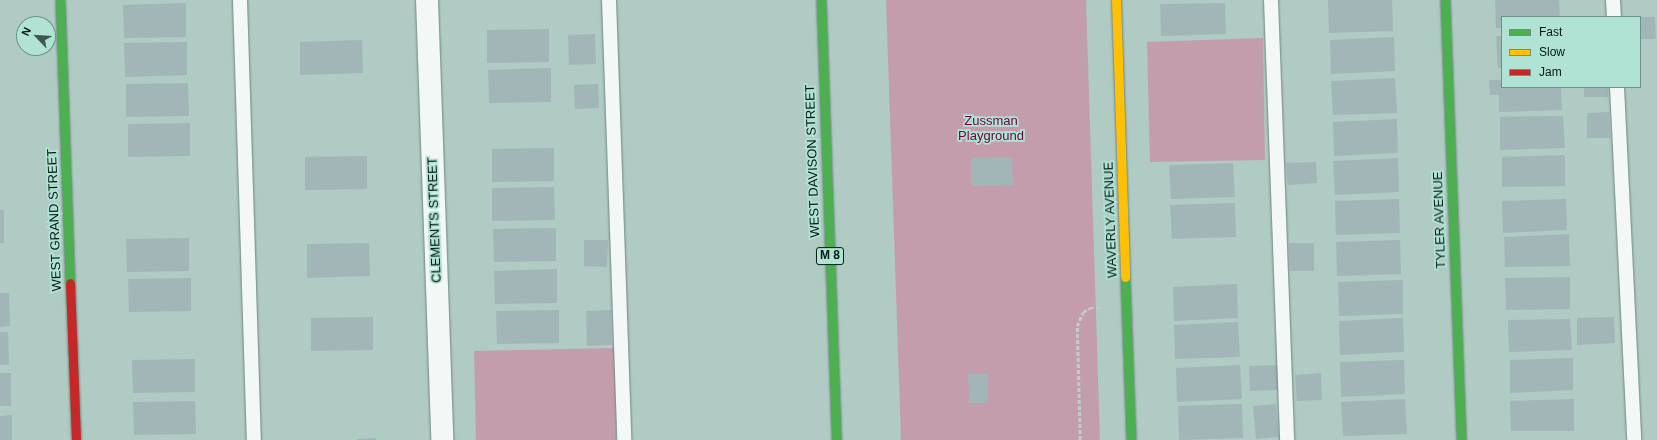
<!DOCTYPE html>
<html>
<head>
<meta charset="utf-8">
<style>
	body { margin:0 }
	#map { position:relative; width:1657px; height:440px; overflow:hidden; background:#afcbc3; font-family:Arial,sans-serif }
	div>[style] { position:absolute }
	.green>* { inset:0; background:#c49dad }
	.building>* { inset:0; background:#a2b6b7 }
	.path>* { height:2.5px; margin-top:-1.25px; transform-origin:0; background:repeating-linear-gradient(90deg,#c3cbc9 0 4px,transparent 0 6px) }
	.roads { filter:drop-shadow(0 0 1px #708680) drop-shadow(0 0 1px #708680) }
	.lane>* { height:14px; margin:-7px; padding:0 7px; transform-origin:7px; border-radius:7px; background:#f3f7f6 }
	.street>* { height:22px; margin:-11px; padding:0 11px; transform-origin:11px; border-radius:11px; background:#f3f7f6 }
	.fast>* { height:9px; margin:-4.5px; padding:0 4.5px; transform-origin:4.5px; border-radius:4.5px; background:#4caf50 }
	.slow>* { height:9px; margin:-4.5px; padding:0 4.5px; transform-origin:4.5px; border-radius:4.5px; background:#ffc107 }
	.jam>* { height:9px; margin:-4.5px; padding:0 4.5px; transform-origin:4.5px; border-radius:4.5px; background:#c62828 }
	span { translate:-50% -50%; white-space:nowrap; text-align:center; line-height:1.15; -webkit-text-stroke:3.5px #b1e3d5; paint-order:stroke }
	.shield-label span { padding:1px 3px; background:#b1e3d5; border:1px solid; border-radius:3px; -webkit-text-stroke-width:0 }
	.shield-label { font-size:12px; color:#051814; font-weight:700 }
	.park-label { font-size:13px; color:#6f023d }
	.street-label { font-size:13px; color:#051814 }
	.legend { position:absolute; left:1501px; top:16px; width:140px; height:72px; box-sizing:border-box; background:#b1e3d5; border:1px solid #6c9288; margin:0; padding:5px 7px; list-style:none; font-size:12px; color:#051814 }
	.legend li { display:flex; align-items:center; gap:8px; height:20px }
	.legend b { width:20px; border:1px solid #6c9288 }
	.north { position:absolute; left:16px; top:16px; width:40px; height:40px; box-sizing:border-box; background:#b1e3d5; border:1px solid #6c9288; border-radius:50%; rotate:295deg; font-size:11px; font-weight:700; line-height:16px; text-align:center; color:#051814 }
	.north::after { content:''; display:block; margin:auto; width:14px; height:18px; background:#405751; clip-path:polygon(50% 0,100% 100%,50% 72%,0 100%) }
</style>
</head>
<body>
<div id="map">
	<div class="green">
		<div style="clip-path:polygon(886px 0,1086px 0,1100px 440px,901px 440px)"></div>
		<div style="clip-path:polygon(1263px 38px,1265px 160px,1150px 162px,1147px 42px)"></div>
		<div style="clip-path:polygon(615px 348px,616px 440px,476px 440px,474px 351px)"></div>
	</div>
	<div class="building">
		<div style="clip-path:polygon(1328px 0,1392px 0,1393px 31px,1329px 33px)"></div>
		<div style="clip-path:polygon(1495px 0,1559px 0,1560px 17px,1502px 17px,1502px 28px,1496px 28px)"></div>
		<div style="clip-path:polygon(186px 3px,186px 37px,124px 38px,123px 5px)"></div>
		<div style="clip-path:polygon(1225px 3px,1226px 34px,1161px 36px,1160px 4px)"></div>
		<div style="clip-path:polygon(1640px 17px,1655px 17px,1656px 39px,1640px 39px)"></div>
		<div style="clip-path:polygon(549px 29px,549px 62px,487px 63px,487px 30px)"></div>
		<div style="clip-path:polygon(595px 34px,596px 64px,569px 65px,568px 35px)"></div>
		<div style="clip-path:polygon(1496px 36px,1502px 36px,1502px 68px,1498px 68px)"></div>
		<div style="clip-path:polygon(1394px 37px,1395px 71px,1331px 74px,1330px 40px)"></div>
		<div style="clip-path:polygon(362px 40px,363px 73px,300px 75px,300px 42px)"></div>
		<div style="clip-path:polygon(187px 42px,187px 75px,125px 77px,124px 43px)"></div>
		<div style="clip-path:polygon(551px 68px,551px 102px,489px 103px,488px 70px)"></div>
		<div style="clip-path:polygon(1395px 78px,1397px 113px,1333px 115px,1331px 81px)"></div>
		<div style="clip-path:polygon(1489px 80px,1502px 80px,1502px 87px,1561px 87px,1562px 110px,1499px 112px,1499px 95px,1490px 95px)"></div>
		<div style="clip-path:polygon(188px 83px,189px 116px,126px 117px,126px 84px)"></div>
		<div style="clip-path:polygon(598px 84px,599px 108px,575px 109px,574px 85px)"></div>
		<div style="clip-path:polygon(1584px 87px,1608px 87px,1608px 97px,1584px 97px)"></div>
		<div style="clip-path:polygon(1609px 112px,1610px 138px,1587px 138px,1587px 113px)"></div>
		<div style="clip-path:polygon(1563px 116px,1565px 148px,1500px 150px,1500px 117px)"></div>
		<div style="clip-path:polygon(1397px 119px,1398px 153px,1334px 156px,1333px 122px)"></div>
		<div style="clip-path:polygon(190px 123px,190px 156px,128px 157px,128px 124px)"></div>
		<div style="clip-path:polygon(554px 148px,554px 181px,492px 182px,492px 149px)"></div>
		<div style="clip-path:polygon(1565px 155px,1565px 186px,1502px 187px,1502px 157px)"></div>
		<div style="clip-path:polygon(367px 156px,367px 189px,305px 190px,305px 157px)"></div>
		<div style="clip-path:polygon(1012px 157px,1013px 185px,971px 186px,971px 158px)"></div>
		<div style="clip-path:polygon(1398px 158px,1399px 192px,1335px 195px,1333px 161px)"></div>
		<div style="clip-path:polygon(1316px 162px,1317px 183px,1288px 185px,1286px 163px)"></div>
		<div style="clip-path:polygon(1233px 163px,1235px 197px,1171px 199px,1169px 165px)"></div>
		<div style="clip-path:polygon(554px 187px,555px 220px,492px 221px,492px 188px)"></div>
		<div style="clip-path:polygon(1399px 199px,1400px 233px,1336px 235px,1335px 201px)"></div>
		<div style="clip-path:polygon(1566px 199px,1567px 230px,1503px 233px,1502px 201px)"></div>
		<div style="clip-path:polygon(1235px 203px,1236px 237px,1172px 239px,1170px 205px)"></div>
		<div style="clip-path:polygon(0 210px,4px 210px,4px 243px,0 243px)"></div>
		<div style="clip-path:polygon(556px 228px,556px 261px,494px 262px,493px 229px)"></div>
		<div style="clip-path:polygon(1569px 234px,1570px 266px,1505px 267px,1504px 237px)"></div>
		<div style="clip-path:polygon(189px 238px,189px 271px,127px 272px,126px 239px)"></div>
		<div style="clip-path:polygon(584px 240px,608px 240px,607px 267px,584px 266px)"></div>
		<div style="clip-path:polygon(1400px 240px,1401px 274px,1337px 276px,1336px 242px)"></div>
		<div style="clip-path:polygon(369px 243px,370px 276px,307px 278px,307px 244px)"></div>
		<div style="clip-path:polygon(1289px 243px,1314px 243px,1314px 271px,1290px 271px)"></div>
		<div style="clip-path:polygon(557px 269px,557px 303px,495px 304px,494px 271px)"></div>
		<div style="clip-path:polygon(1570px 277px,1570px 309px,1506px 310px,1505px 278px)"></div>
		<div style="clip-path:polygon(191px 278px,191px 311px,129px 312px,128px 279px)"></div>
		<div style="clip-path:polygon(1403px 280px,1403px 314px,1339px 316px,1338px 282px)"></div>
		<div style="clip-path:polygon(1237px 284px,1238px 318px,1174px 321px,1173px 287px)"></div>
		<div style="clip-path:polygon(0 293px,9px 293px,10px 326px,0 327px)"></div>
		<div style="clip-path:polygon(559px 310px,559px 343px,497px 344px,496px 311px)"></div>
		<div style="clip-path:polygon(611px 310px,612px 345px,587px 346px,586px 311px)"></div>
		<div style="clip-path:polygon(373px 317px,373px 350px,311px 351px,311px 318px)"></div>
		<div style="clip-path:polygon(1614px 317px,1615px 343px,1577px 345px,1577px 318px)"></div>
		<div style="clip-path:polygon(1403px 318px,1404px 352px,1340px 355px,1339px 321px)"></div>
		<div style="clip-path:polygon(1570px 319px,1572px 350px,1509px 352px,1508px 320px)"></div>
		<div style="clip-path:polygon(1238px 322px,1240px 357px,1175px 359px,1174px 325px)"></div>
		<div style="clip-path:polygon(0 332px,8px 332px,9px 365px,0 365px)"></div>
		<div style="clip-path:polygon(1573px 358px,1573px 390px,1510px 393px,1510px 360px)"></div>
		<div style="clip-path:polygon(195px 359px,195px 392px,133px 393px,132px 360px)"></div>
		<div style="clip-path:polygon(1404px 360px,1405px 394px,1341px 397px,1340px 362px)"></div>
		<div style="clip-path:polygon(1240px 365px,1242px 399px,1177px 402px,1176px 368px)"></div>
		<div style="clip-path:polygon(1278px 365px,1278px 390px,1250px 391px,1249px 366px)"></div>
		<div style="clip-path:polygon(0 373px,11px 373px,11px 406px,0 406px)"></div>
		<div style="clip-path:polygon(1321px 373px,1322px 400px,1297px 401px,1295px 375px)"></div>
		<div style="clip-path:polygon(968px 374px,988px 374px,988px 403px,969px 403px)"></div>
		<div style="clip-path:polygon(1405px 399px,1407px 434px,1343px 436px,1341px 402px)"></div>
		<div style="clip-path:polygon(1574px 399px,1574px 431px,1511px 431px,1510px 401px)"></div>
		<div style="clip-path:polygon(195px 401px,196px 434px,134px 435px,133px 402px)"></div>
		<div style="clip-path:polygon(1242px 404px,1243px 438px,1179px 440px,1178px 406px)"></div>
		<div style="clip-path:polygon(1276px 404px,1279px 437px,1256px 439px,1253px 406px)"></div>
		<div style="clip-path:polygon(12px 415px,12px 440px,0 440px,0 416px)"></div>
		<div style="clip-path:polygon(376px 438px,376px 440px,357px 440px,357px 439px)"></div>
	</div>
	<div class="path">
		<div style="left:1080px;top:440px;width:114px;rotate:-91.5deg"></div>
		<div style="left:1077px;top:326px;width:15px;rotate:-67deg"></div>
		<div style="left:1083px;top:312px;width:8px;rotate:-30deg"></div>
		<div style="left:1090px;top:308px;width:13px"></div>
	</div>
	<div class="roads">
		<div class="lane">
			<div style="left:240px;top:0;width:440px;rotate:88.2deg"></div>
			<div style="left:609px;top:0;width:440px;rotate:88deg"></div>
			<div style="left:1271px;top:0;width:440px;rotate:87.9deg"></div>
			<div style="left:1613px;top:0;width:17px;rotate:87deg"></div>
			<div style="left:1617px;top:87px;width:353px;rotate:87.2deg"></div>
		</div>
		<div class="street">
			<div style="left:427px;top:0;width:440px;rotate:88deg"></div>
		</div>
		<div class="fast">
			<div style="left:60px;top:0;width:283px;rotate:88deg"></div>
			<div style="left:821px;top:0;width:440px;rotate:88deg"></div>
			<div style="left:1445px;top:0;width:440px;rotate:87.9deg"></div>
			<div style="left:1125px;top:277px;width:163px;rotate:87.9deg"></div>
		</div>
		<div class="slow">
			<div style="left:1116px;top:0;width:277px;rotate:88.1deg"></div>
		</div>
		<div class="jam">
			<div style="left:70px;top:283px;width:157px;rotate:87.8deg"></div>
		</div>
	</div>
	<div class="shield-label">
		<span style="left:830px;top:256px">M 8</span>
	</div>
	<div class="park-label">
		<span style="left:991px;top:129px">Zussman<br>Playground</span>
	</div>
	<div class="street-label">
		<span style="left:813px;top:161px;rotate:-92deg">WEST DAVISON STREET</span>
		<span style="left:55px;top:220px;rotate:-92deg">WEST GRAND STREET</span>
		<span style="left:435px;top:220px;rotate:-92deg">CLEMENTS STREET</span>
		<span style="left:1111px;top:220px;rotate:-92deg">WAVERLY AVENUE</span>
		<span style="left:1440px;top:220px;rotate:-92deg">TYLER AVENUE</span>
	</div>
	<ul class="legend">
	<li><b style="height:5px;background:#4caf50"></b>Fast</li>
	<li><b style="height:5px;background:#ffc107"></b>Slow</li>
	<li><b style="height:5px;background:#c62828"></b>Jam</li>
	</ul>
	<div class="north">N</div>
</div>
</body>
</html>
